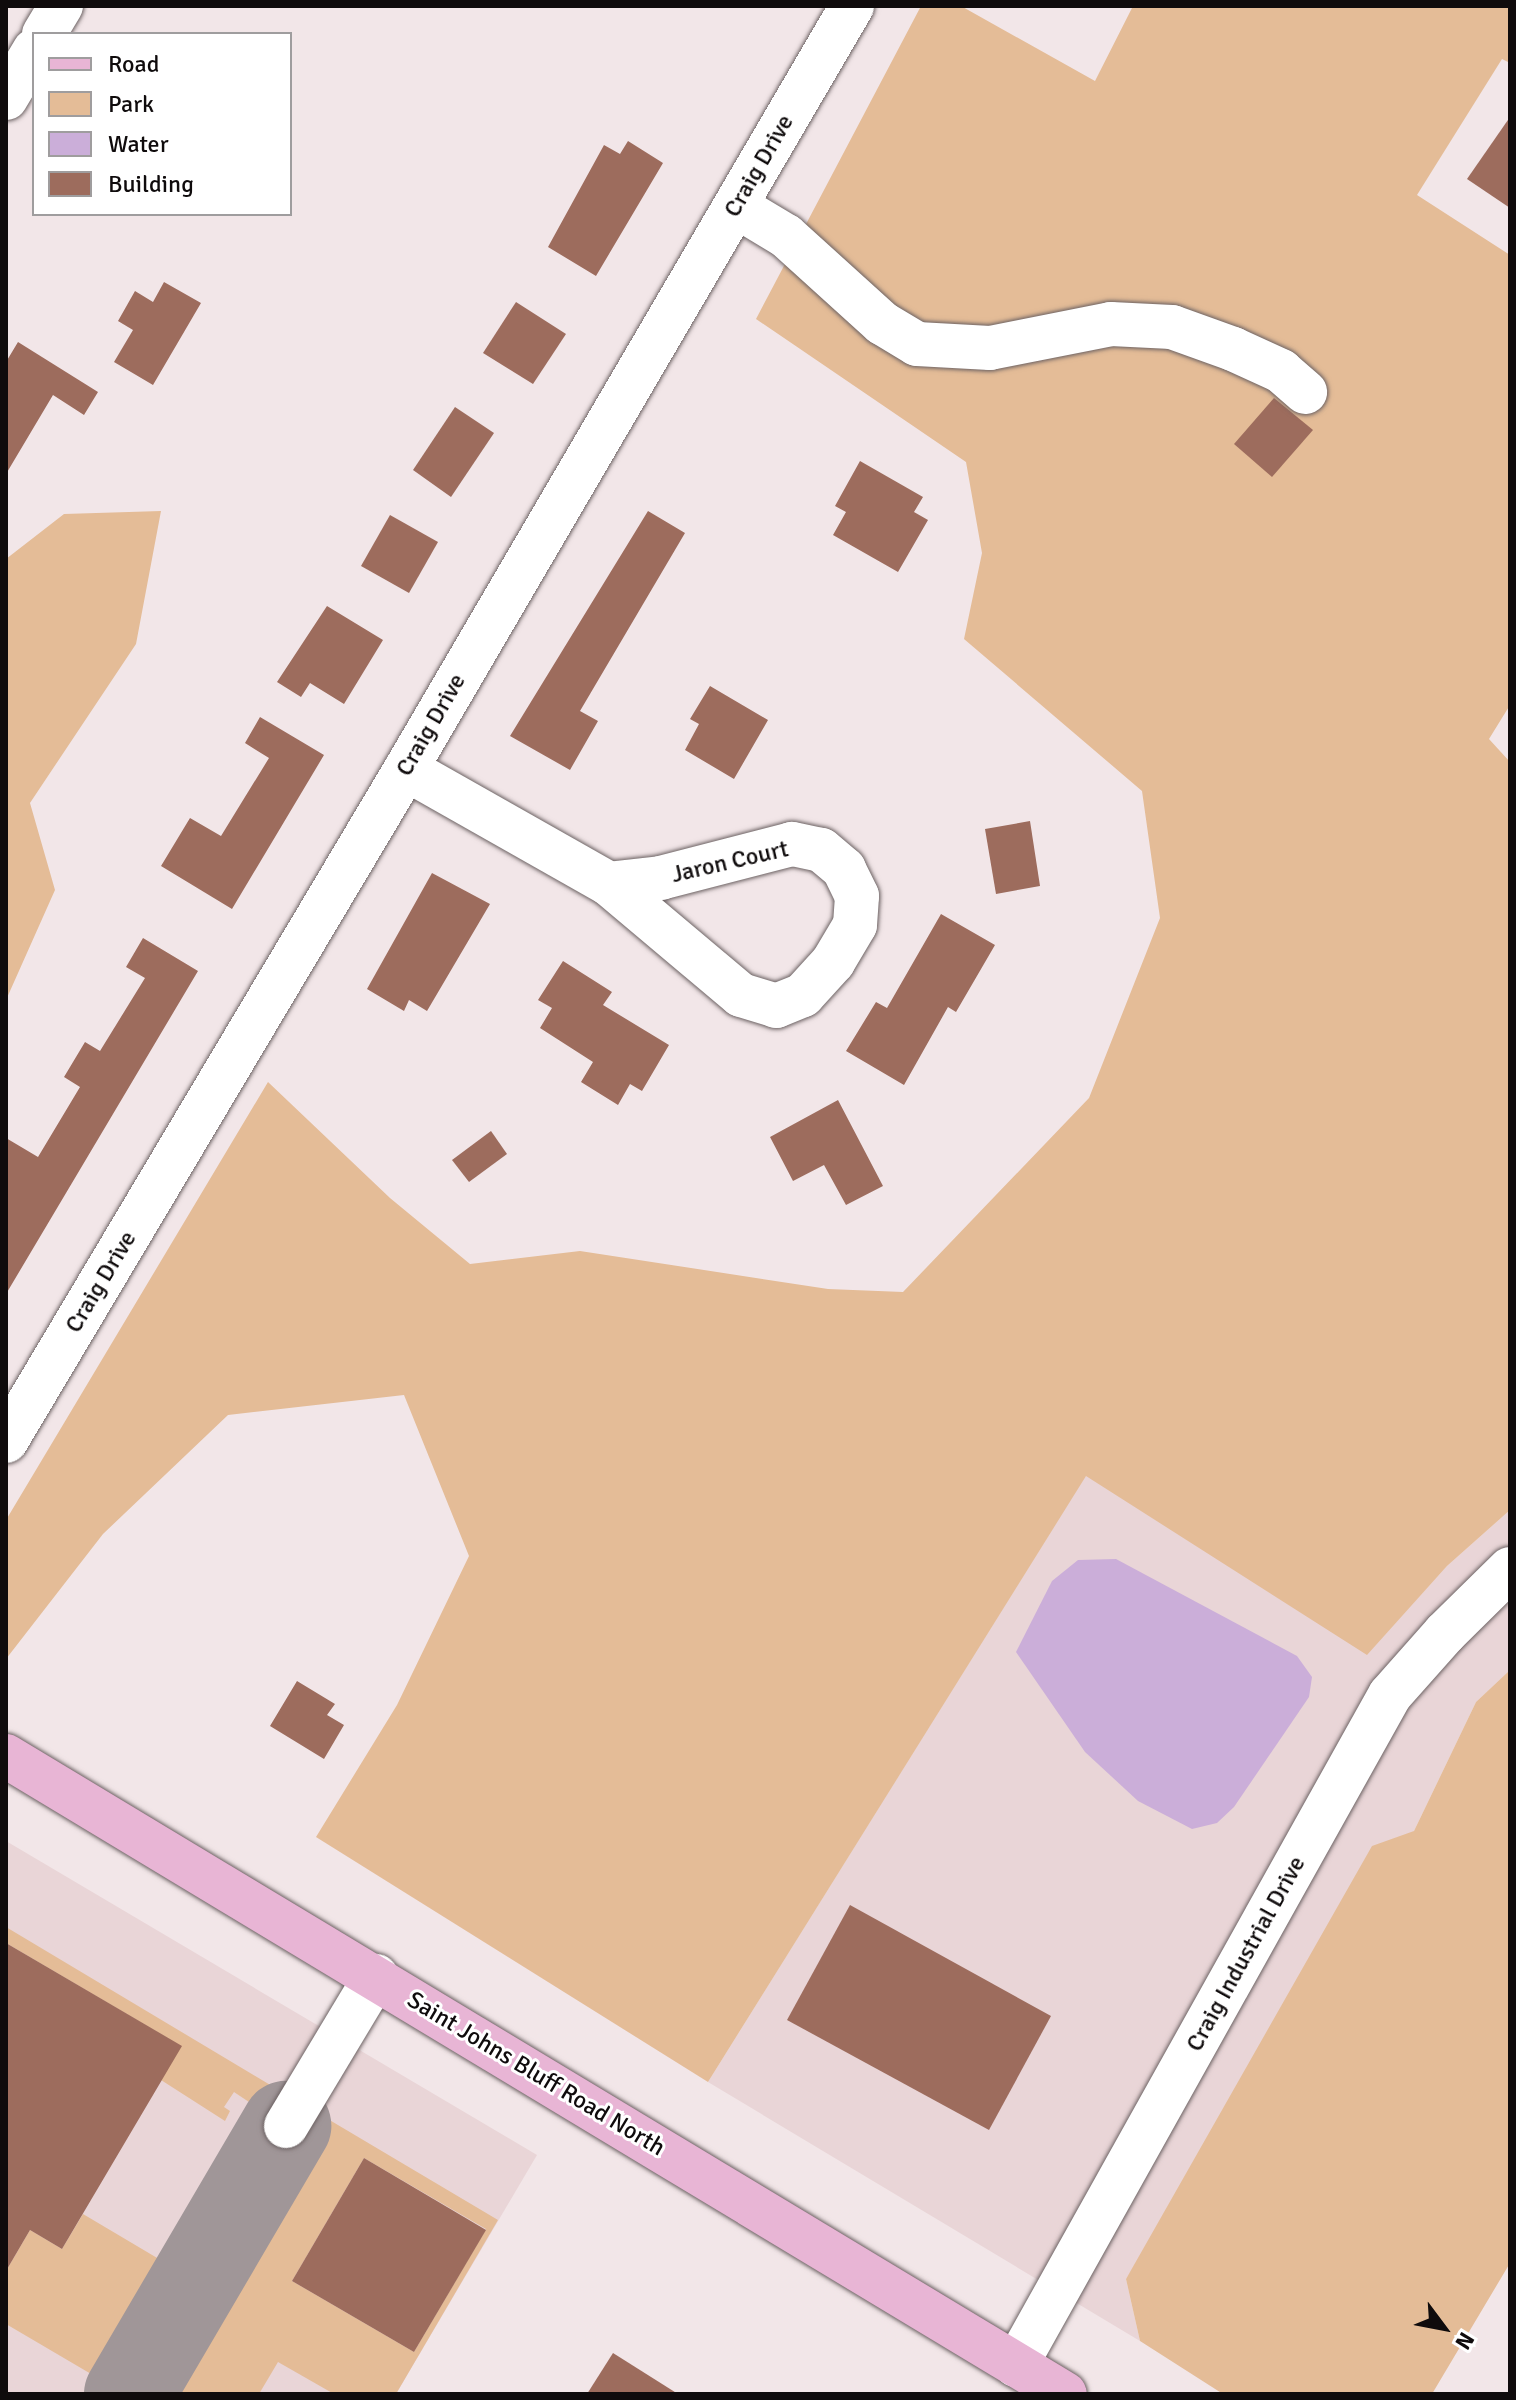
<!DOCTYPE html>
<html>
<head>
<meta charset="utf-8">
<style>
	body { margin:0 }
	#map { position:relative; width:1516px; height:2400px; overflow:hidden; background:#f2e6e8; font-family:Signika,sans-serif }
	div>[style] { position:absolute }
	.built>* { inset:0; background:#e9d5d7 }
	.green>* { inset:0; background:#e4bc97 }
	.water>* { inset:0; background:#cbaed9 }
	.taxiway>* { height:90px; margin:-45px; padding:0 45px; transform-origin:45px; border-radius:45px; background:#a09698 }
	.building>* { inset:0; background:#9d6c5d }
	.roads { filter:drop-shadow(0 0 2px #6c6263) drop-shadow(0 0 2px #6c6263) }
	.minor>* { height:44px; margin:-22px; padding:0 22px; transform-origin:22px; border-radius:22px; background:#fff }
	.major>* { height:44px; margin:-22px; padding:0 22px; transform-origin:22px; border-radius:22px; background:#e8b5d5 }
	span { translate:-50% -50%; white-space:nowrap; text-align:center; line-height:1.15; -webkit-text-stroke:6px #fff; paint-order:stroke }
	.street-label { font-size:24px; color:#0f0b0c }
	.frame { position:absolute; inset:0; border:8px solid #0f0b0c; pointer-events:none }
	.legend { position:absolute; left:32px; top:32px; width:260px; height:184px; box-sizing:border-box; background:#fff; border:2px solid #9f9d9e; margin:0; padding:10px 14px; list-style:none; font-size:24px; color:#0f0b0c }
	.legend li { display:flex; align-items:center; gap:16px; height:40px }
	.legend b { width:40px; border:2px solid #9f9d9e }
	.north { position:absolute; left:1404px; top:2288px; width:80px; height:80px; -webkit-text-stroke:6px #fff; paint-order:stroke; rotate:122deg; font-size:22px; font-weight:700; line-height:32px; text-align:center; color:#0f0b0c }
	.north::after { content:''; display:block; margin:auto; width:28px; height:36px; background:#0f0b0c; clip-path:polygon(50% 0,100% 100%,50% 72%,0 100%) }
</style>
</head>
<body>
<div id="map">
	<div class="built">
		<div style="clip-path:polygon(1086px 1475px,1367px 1654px,1447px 1566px,1510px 1510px,1510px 1670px,1476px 1702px,1414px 1831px,1126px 2279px,1140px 2341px,708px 2082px)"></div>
		<div style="clip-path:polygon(6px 1841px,537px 2155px,396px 2394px,6px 2394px)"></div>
	</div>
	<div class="green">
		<div style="clip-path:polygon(921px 6px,961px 6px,1095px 81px,1133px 6px,1510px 6px,1510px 63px,1502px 59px,1417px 195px,1510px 255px,1510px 705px,1489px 739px,1510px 762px,1510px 1510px,1447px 1566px,1367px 1655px,1086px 1476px,708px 2082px,316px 1837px,397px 1705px,469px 1556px,404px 1395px,228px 1415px,103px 1534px,6px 1659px,6px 1520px,268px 1082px,390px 1198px,470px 1264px,580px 1251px,828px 1289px,903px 1292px,1089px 1098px,1160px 918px,1142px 791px,964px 639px,982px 553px,966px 462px,756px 319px)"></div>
		<div style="clip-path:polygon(161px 511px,136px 644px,30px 803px,55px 890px,6px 1000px,6px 559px,64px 514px)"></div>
		<div style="clip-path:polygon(1510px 1670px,1510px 2263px,1432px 2394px,1223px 2394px,1140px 2341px,1126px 2279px,1372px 1846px,1414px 1831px,1476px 1702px)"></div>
		<div style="clip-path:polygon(6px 1927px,287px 2095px,274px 2119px,254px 2122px,248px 2118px,255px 2106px,234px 2092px,224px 2107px,230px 2111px,225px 2121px,161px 2080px,181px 2046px,6px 1943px)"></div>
		<div style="clip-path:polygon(evenodd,311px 2109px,498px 2220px,396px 2394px,334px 2394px,278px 2362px,259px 2394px,159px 2394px,297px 2159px,292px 2146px,311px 2109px,364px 2158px,486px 2229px,414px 2352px,292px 2281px,364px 2158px)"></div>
		<div style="clip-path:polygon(83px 2214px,169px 2265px,103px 2381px,6px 2324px,6px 2271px,30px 2230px,62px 2249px)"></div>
	</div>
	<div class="water">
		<div style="clip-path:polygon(1116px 1559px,1297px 1656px,1312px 1677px,1309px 1697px,1234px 1807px,1217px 1823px,1192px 1829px,1138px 1801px,1085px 1752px,1016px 1652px,1052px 1581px,1078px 1560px)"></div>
	</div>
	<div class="taxiway">
		<div style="left:129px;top:2394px;width:311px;rotate:-59.6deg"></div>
	</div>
	<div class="building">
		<div style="clip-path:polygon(1510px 117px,1510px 208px,1467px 179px)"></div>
		<div style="clip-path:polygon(628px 141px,663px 163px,596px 276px,548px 247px,604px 145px,620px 154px)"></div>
		<div style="clip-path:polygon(164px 282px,201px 303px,153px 385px,114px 362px,133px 330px,118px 321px,135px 291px,153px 302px)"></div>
		<div style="clip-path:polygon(516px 302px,566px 334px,533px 384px,483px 353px)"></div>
		<div style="clip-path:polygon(18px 342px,98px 392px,84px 415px,53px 395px,6px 474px,6px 362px)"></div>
		<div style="clip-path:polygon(1274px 398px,1313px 430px,1272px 477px,1234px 444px)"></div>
		<div style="clip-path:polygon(455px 407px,494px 433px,451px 497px,413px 470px)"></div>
		<div style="clip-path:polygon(860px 461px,923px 497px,914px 512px,928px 520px,898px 572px,833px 535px,846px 512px,835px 506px)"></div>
		<div style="clip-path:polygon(648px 511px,685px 533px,580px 711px,598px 721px,570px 770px,510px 736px)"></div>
		<div style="clip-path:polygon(390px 515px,438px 542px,409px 593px,361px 566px)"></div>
		<div style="clip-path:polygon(327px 606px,383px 640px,344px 704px,310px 683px,301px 697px,277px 682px)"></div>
		<div style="clip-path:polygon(710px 686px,768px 720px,734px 779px,685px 750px,699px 724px,690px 719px)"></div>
		<div style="clip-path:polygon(260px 717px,324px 755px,232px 909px,161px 866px,190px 818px,221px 836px,269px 758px,245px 743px)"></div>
		<div style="clip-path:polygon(1030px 821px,1040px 886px,996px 894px,985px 829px)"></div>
		<div style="clip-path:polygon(432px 873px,490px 904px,427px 1011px,409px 1000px,404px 1011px,367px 989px)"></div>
		<div style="clip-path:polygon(941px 914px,995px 945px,956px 1012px,948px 1007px,904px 1085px,846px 1051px,876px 1002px,887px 1008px)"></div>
		<div style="clip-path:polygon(143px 938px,198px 971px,6px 1294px,6px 1138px,38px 1157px,80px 1087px,64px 1077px,85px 1042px,100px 1051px,145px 978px,126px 967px)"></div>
		<div style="clip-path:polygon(563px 961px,612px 992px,603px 1005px,669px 1045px,642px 1091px,630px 1084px,618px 1105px,581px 1082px,593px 1062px,540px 1028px,552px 1008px,538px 1000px)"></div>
		<div style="clip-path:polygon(838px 1100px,883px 1186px,846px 1205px,824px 1165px,793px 1181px,770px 1137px)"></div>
		<div style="clip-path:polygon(491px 1131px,507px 1154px,469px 1182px,452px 1160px)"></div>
		<div style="clip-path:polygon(297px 1681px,335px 1704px,327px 1715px,344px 1725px,324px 1759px,270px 1726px)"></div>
		<div style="clip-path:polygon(850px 1905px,1051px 2016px,989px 2130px,787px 2020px)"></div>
		<div style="clip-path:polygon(6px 1943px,182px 2046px,62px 2249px,30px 2230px,6px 2271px)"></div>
		<div style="clip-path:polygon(364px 2158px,486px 2230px,414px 2352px,292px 2281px)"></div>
		<div style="clip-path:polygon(613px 2353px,678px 2394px,587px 2394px)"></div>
	</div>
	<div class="roads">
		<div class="minor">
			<div style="left:44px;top:34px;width:33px;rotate:-59deg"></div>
			<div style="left:6px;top:98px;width:55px;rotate:-59.2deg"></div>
			<div style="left:736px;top:206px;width:58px;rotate:31deg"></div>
			<div style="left:786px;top:236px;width:130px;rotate:42.2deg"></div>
			<div style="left:882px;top:323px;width:41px;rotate:31deg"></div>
			<div style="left:917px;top:344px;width:73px;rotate:3.1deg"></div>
			<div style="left:990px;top:348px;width:123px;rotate:-11.2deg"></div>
			<div style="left:1111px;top:324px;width:61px;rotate:2.8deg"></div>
			<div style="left:1172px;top:327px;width:65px;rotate:19.8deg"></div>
			<div style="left:1233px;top:349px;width:53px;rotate:24.6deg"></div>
			<div style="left:1281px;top:371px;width:32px;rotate:41deg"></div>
			<div style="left:406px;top:769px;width:233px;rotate:29.5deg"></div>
			<div style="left:609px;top:884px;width:172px;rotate:40.1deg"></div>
			<div style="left:741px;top:995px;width:37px;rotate:17deg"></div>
			<div style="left:776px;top:1006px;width:29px;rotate:-22deg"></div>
			<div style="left:803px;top:995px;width:45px;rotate:-47.7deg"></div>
			<div style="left:833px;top:962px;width:43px;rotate:-59.3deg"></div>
			<div style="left:855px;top:925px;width:29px;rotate:-86deg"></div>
			<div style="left:857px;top:896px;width:30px;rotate:-116deg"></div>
			<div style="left:844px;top:869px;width:30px;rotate:-140deg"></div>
			<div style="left:821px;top:850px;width:30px;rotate:-168deg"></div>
			<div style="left:792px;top:844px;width:135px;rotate:165.5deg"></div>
			<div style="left:661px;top:878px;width:52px;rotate:173.4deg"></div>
			<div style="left:6px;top:1441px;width:782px;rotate:-59.24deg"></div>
			<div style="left:406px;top:769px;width:884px;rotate:-59.69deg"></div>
			<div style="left:286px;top:2126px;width:175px;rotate:-59deg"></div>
			<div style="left:1016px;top:2365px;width:767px;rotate:-60.83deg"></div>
			<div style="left:1390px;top:1695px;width:83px;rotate:-48.4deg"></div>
			<div style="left:1445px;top:1633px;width:91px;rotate:-44.6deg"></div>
		</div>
		<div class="major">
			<div style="left:6px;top:1756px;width:1236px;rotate:31.07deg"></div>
		</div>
	</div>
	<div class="street-label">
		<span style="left:759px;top:166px;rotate:-60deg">Craig Drive</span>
		<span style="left:431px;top:725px;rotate:-60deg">Craig Drive</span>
		<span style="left:730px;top:862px;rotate:-13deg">Jaron Court</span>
		<span style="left:101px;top:1282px;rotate:-59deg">Craig Drive</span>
		<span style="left:1246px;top:1954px;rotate:-61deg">Craig Industrial Drive</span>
		<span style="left:536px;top:2074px;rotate:31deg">Saint Johns Bluff Road North</span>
	</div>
	<div class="frame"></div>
	<ul class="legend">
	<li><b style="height:10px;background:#e8b5d5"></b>Road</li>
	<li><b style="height:22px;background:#e4bc97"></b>Park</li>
	<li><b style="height:22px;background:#cbaed9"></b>Water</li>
	<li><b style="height:22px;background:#9d6c5d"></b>Building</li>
	</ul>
	<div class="north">N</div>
</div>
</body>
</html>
